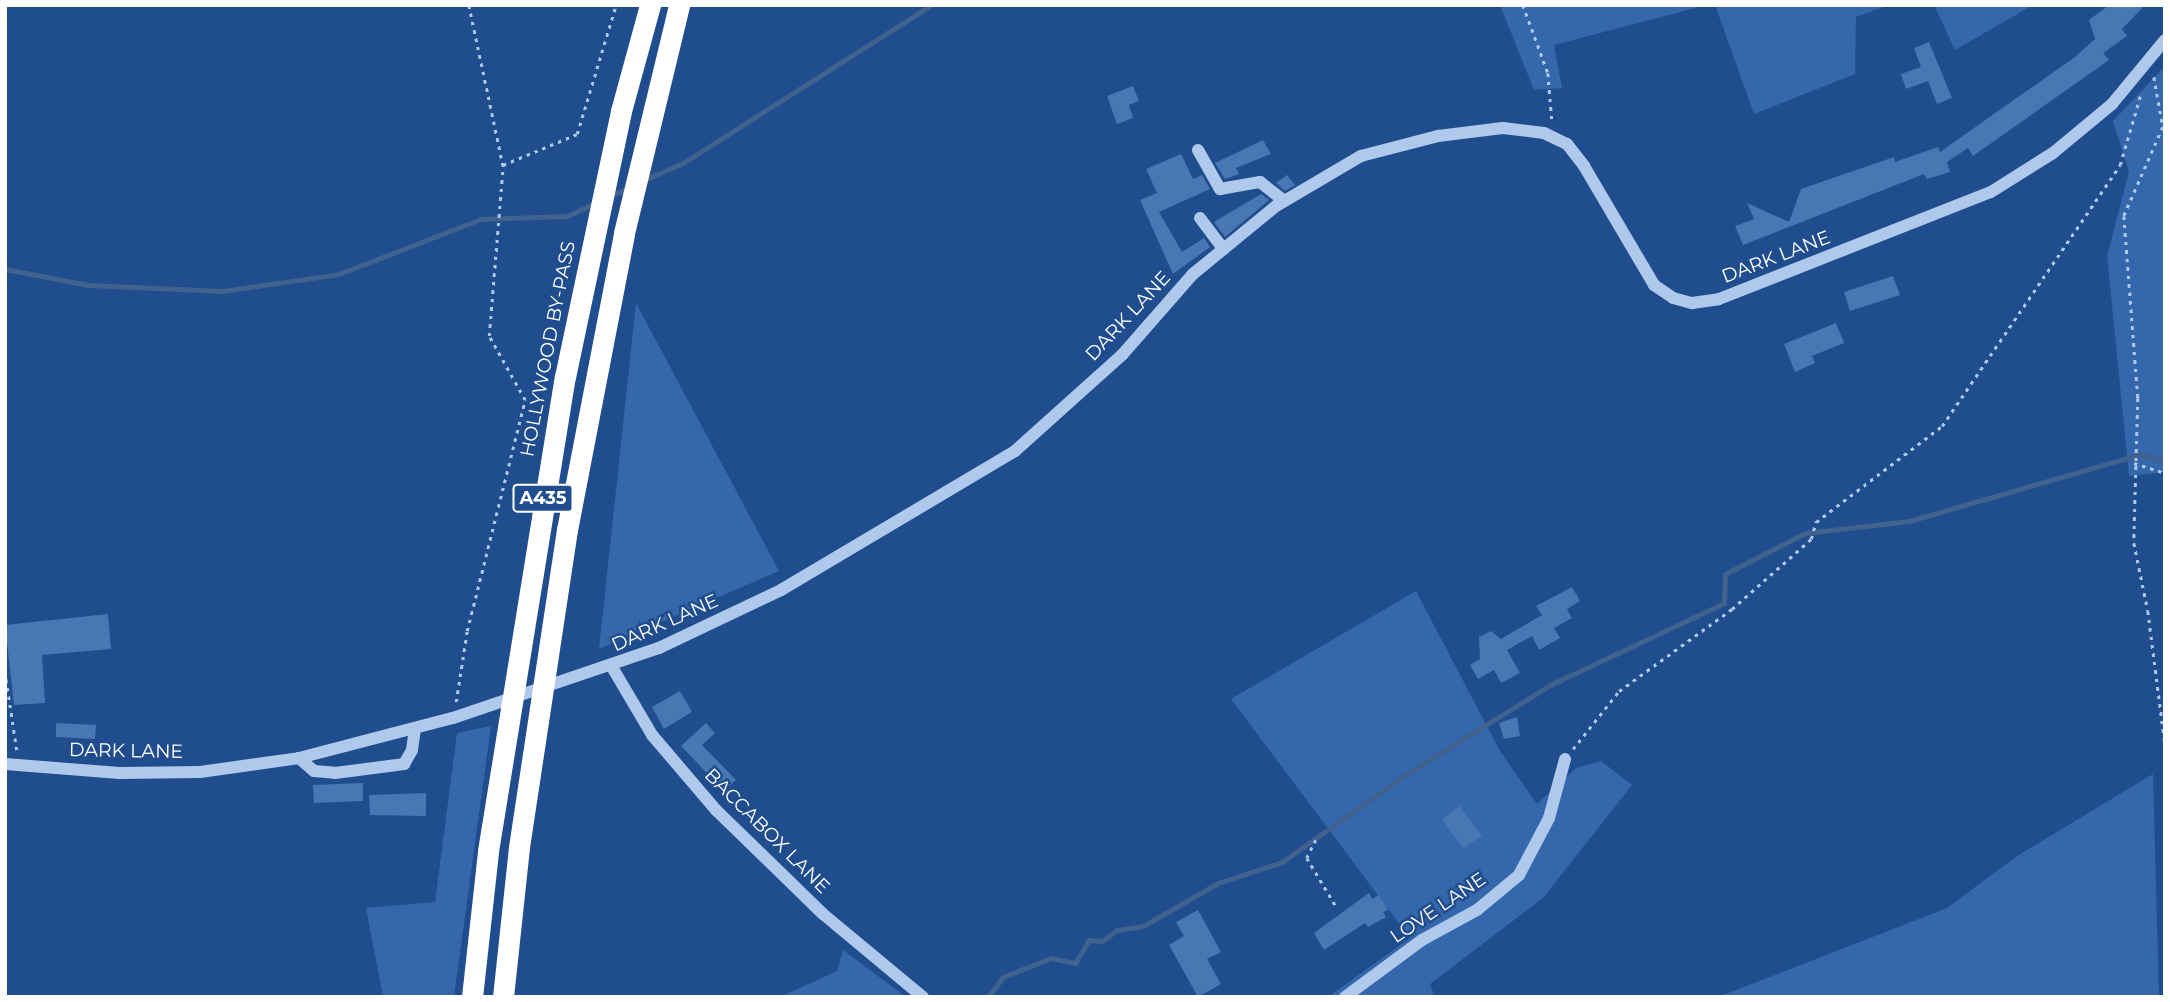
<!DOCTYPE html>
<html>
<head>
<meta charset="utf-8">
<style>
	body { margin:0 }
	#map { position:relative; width:2170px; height:1002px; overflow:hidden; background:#204d8d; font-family:Montserrat,sans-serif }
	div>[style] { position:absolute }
	.green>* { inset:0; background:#3467ab }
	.stream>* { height:5px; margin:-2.5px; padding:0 2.5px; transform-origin:2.5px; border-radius:2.5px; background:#41618f }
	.building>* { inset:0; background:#4977b4 }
	.path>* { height:2.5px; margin-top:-1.25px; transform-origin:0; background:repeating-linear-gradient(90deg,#aec9ec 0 3.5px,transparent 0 8.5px) }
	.minor>* { height:12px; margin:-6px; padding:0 6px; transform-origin:6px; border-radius:6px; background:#aec9ec }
	.highway>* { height:21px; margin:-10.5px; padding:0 10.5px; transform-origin:10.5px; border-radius:10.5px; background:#fff }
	span { translate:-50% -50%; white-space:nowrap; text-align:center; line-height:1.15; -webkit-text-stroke:5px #204d8d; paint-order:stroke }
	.shield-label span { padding:2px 5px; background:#204d8d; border:2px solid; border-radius:5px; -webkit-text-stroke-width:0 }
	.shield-label { font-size:18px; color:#fff; font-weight:700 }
	.street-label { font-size:19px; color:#fff }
	.frame { position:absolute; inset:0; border:7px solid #fff; pointer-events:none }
</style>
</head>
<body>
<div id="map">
	<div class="green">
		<div style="clip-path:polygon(1500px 5px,1707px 5px,1554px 45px,1562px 88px,1534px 90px)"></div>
		<div style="clip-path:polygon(1715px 5px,1889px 5px,1856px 17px,1855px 74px,1754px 114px)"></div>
		<div style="clip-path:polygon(1934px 5px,2033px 5px,1955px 50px)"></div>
		<div style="clip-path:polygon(2165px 66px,2165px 472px,2129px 476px,2107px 256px,2129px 172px,2113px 121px)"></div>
		<div style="clip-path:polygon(636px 303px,779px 571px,599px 649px)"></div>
		<div style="clip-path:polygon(1416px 591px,1500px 751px,1537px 804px,1576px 768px,1601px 761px,1632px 785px,1543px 898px,1430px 984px,1435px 997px,1328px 997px,1410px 938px,1231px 699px)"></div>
		<div style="clip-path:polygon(491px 726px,454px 997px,383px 997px,366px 908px,435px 902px,457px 733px)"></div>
		<div style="clip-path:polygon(2153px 774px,2159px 997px,1718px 997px,1947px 908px,2017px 856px)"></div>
		<div style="clip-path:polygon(843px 950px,906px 997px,780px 997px,837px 971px)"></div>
	</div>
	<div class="stream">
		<div style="left:642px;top:181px;width:45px;rotate:-23.7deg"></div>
		<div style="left:683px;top:163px;width:294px;rotate:-32.5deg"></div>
		<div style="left:610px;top:196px;width:22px;rotate:-24deg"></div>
		<div style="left:5px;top:269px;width:85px;rotate:10.9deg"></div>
		<div style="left:88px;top:285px;width:135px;rotate:2.5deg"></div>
		<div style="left:223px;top:291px;width:117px;rotate:-8.3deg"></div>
		<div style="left:339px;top:274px;width:152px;rotate:-21.2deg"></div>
		<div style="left:481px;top:219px;width:86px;rotate:-2deg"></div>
		<div style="left:567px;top:216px;width:31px;rotate:-25deg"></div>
		<div style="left:988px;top:997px;width:25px;rotate:-53deg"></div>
		<div style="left:1003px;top:977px;width:52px;rotate:-21.6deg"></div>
		<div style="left:1051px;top:958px;width:25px;rotate:12deg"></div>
		<div style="left:1075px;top:963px;width:27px;rotate:-59deg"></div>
		<div style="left:1089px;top:940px;width:13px;rotate:4deg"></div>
		<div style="left:1102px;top:941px;width:19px;rotate:-36deg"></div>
		<div style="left:1117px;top:930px;width:26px;rotate:-9deg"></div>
		<div style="left:1143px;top:926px;width:86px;rotate:-29.8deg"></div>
		<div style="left:1218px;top:883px;width:67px;rotate:-18.2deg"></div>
		<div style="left:1282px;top:862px;width:151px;rotate:-35.3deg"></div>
		<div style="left:1405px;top:775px;width:171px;rotate:-31.8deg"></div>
		<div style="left:1550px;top:685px;width:192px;rotate:-25.2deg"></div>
		<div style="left:1724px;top:603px;width:29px;rotate:-88deg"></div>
		<div style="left:1725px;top:574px;width:90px;rotate:-27.1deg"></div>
		<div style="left:1805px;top:533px;width:105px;rotate:-6.6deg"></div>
		<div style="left:1909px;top:521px;width:241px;rotate:-16.1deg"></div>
		<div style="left:2141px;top:454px;width:25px;rotate:18deg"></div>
	</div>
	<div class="building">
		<div style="clip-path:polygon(2109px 5px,2145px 5px,2122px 29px,2127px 36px,2103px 53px,2109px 60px,1973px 156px,1968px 148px,1947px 162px,1950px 172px,1927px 179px,1924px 174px,1743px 245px,1735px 226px,1754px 219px,1747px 203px,1789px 222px,1801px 189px,1894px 157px,1895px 162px,1938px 147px,1940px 152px,2075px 57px,2095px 39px,2089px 20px)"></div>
		<div style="clip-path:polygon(1929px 42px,1952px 98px,1937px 104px,1928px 81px,1906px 89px,1901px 74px,1921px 67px,1914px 48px)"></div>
		<div style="clip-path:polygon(1133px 86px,1139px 101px,1129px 105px,1133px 118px,1117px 124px,1107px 96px)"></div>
		<div style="clip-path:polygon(1263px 140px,1271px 154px,1236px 168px,1239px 174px,1225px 179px,1215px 163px)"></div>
		<div style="clip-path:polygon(1181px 154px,1193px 179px,1202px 175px,1210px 189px,1159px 212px,1182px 252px,1204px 238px,1210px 247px,1173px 274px,1140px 200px,1157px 193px,1146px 169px)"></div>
		<div style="clip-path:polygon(1287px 175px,1295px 185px,1285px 191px,1276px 183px)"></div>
		<div style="clip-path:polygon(1261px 194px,1269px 200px,1225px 237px,1214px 222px)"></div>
		<div style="clip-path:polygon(1893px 276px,1900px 295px,1850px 311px,1844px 292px)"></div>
		<div style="clip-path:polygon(1836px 323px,1844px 343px,1812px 356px,1815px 363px,1795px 372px,1784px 344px)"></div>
		<div style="clip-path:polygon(1572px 587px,1580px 601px,1567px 609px,1572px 618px,1554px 628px,1560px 638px,1539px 650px,1532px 636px,1507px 650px,1520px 673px,1501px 683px,1494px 670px,1478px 679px,1470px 665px,1480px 659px,1479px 637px,1491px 631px,1501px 639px,1542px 615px,1536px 606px)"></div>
		<div style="clip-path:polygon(108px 614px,111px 649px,42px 655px,45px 703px,14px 705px,5px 625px)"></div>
		<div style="clip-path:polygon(680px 691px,692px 712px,664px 729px,652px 707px)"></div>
		<div style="clip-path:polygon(1517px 717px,1520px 736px,1504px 739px,1499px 723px)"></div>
		<div style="clip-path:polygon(56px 723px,96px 725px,95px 739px,56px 737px)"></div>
		<div style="clip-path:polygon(706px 723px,715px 733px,702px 745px,736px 780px,724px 791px,681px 746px)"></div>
		<div style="clip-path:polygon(363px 783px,363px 801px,314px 803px,313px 785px)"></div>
		<div style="clip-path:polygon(426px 793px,426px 816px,370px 815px,369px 795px)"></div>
		<div style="clip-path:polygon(1460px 806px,1482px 836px,1463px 848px,1442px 819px)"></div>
		<div style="clip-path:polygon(1369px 893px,1372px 899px,1379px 895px,1388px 910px,1383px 912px,1386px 917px,1368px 927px,1365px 923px,1324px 950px,1314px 933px)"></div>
		<div style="clip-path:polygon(1198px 910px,1221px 952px,1207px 959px,1221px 984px,1198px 997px,1169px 945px,1184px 936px,1176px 922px)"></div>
	</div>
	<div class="path">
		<div style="left:469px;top:5px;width:164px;rotate:78deg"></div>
		<div style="left:1523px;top:5px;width:72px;rotate:69.8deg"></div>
		<div style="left:1548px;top:73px;width:48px;rotate:85.2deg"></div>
		<div style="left:2154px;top:77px;width:51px;rotate:79.8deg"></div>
		<div style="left:2163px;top:127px;width:97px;rotate:113.7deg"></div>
		<div style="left:2124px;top:216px;width:183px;rotate:85.6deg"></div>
		<div style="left:2138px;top:398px;width:145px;rotate:91.6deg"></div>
		<div style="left:2134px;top:543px;width:69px;rotate:78.4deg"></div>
		<div style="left:2148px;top:611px;width:133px;rotate:82.7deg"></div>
		<div style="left:2134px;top:463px;width:33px;rotate:18deg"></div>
		<div style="left:5px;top:671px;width:80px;rotate:81.4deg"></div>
		<div style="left:456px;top:702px;width:72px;rotate:-81.2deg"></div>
		<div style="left:467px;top:631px;width:238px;rotate:-75.9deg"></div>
		<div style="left:525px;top:400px;width:73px;rotate:-119.4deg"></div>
		<div style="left:489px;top:336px;width:172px;rotate:-85.3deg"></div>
		<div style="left:503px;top:165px;width:80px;rotate:-22.7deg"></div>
		<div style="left:577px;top:134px;width:135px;rotate:-73.2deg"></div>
		<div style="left:1573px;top:749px;width:74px;rotate:-51.6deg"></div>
		<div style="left:1619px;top:691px;width:140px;rotate:-36deg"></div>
		<div style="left:1732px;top:609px;width:106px;rotate:-41.5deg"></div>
		<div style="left:1811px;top:539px;width:18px;rotate:-74deg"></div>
		<div style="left:1816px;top:522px;width:158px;rotate:-37.3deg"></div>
		<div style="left:1942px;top:426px;width:316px;rotate:-55.7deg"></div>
		<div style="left:2120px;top:165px;width:75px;rotate:-73.7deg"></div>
		<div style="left:1316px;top:840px;width:20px;rotate:117deg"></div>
		<div style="left:1307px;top:858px;width:58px;rotate:59deg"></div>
	</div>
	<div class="minor">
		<div style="left:1198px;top:150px;width:45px;rotate:60.6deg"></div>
		<div style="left:1220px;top:189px;width:41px;rotate:-9.9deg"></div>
		<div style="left:1260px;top:182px;width:31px;rotate:38deg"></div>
		<div style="left:1200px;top:218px;width:39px;rotate:53deg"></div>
		<div style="left:612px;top:667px;width:79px;rotate:59.5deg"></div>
		<div style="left:652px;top:735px;width:99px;rotate:49.5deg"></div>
		<div style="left:716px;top:810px;width:149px;rotate:44.2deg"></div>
		<div style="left:823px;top:914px;width:130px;rotate:39.7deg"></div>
		<div style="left:299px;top:758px;width:20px;rotate:41deg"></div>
		<div style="left:314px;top:771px;width:21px;rotate:5deg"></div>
		<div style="left:335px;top:773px;width:70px;rotate:-7.4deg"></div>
		<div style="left:404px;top:764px;width:16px;rotate:-60deg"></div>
		<div style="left:412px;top:750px;width:21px;rotate:-82deg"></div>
		<div style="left:5px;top:764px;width:115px;rotate:4.5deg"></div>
		<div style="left:120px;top:773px;width:80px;rotate:-0.7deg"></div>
		<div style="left:200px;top:772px;width:100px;rotate:-8deg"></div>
		<div style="left:299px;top:758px;width:159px;rotate:-14.6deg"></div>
		<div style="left:453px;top:718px;width:218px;rotate:-18.8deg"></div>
		<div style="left:659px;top:648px;width:135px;rotate:-25.4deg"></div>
		<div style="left:781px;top:590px;width:272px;rotate:-30.7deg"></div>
		<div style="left:1015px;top:451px;width:144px;rotate:-41.9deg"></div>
		<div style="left:1122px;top:355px;width:108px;rotate:-48.8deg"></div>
		<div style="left:1193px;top:274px;width:107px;rotate:-39.3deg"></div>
		<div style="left:1276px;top:206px;width:99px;rotate:-30.5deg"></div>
		<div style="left:1361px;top:156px;width:80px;rotate:-14.6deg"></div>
		<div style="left:1438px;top:136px;width:65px;rotate:-7deg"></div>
		<div style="left:1503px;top:128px;width:41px;rotate:7deg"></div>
		<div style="left:1544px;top:133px;width:25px;rotate:26deg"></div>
		<div style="left:1567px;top:144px;width:28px;rotate:52deg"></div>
		<div style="left:1584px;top:166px;width:138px;rotate:59.5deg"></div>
		<div style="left:1654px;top:285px;width:23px;rotate:34deg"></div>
		<div style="left:1673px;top:298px;width:20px;rotate:15deg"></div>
		<div style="left:1692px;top:303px;width:27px;rotate:-8deg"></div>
		<div style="left:1719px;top:299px;width:292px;rotate:-21.5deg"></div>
		<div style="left:1991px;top:192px;width:73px;rotate:-32.2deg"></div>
		<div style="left:2053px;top:153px;width:77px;rotate:-39.7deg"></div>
		<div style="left:2112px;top:104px;width:83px;rotate:-50.4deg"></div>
		<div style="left:1345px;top:997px;width:96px;rotate:-36.5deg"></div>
		<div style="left:1422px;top:940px;width:63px;rotate:-28.6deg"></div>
		<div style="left:1477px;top:910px;width:55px;rotate:-39.8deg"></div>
		<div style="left:1519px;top:875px;width:64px;rotate:-62.2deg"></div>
		<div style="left:1549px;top:818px;width:61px;rotate:-74.8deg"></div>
	</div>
	<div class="highway">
		<div style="left:472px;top:997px;width:147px;rotate:-83.7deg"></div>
		<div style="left:488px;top:851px;width:480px;rotate:-80.8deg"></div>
		<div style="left:565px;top:377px;width:272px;rotate:-78.1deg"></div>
		<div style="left:621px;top:111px;width:110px;rotate:-74.7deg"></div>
		<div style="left:503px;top:997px;width:151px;rotate:-83.9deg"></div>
		<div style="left:519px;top:847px;width:321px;rotate:-81.4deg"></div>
		<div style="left:567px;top:530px;width:302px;rotate:-79.1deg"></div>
		<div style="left:624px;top:233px;width:235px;rotate:-76.4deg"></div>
	</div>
	<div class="shield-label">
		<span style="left:543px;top:498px">A435</span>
	</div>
	<div class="street-label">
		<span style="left:1776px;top:257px;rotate:-21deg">DARK LANE</span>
		<span style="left:1128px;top:316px;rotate:-47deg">DARK LANE</span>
		<span style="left:548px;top:349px;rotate:-79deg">HOLLYWOOD BY-PASS</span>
		<span style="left:665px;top:623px;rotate:-24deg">DARK LANE</span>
		<span style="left:126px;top:751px;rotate:1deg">DARK LANE</span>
		<span style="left:767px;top:831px;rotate:45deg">BACCABOX LANE</span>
		<span style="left:1438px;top:908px;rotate:-34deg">LOVE LANE</span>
	</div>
	<div class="frame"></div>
</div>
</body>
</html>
